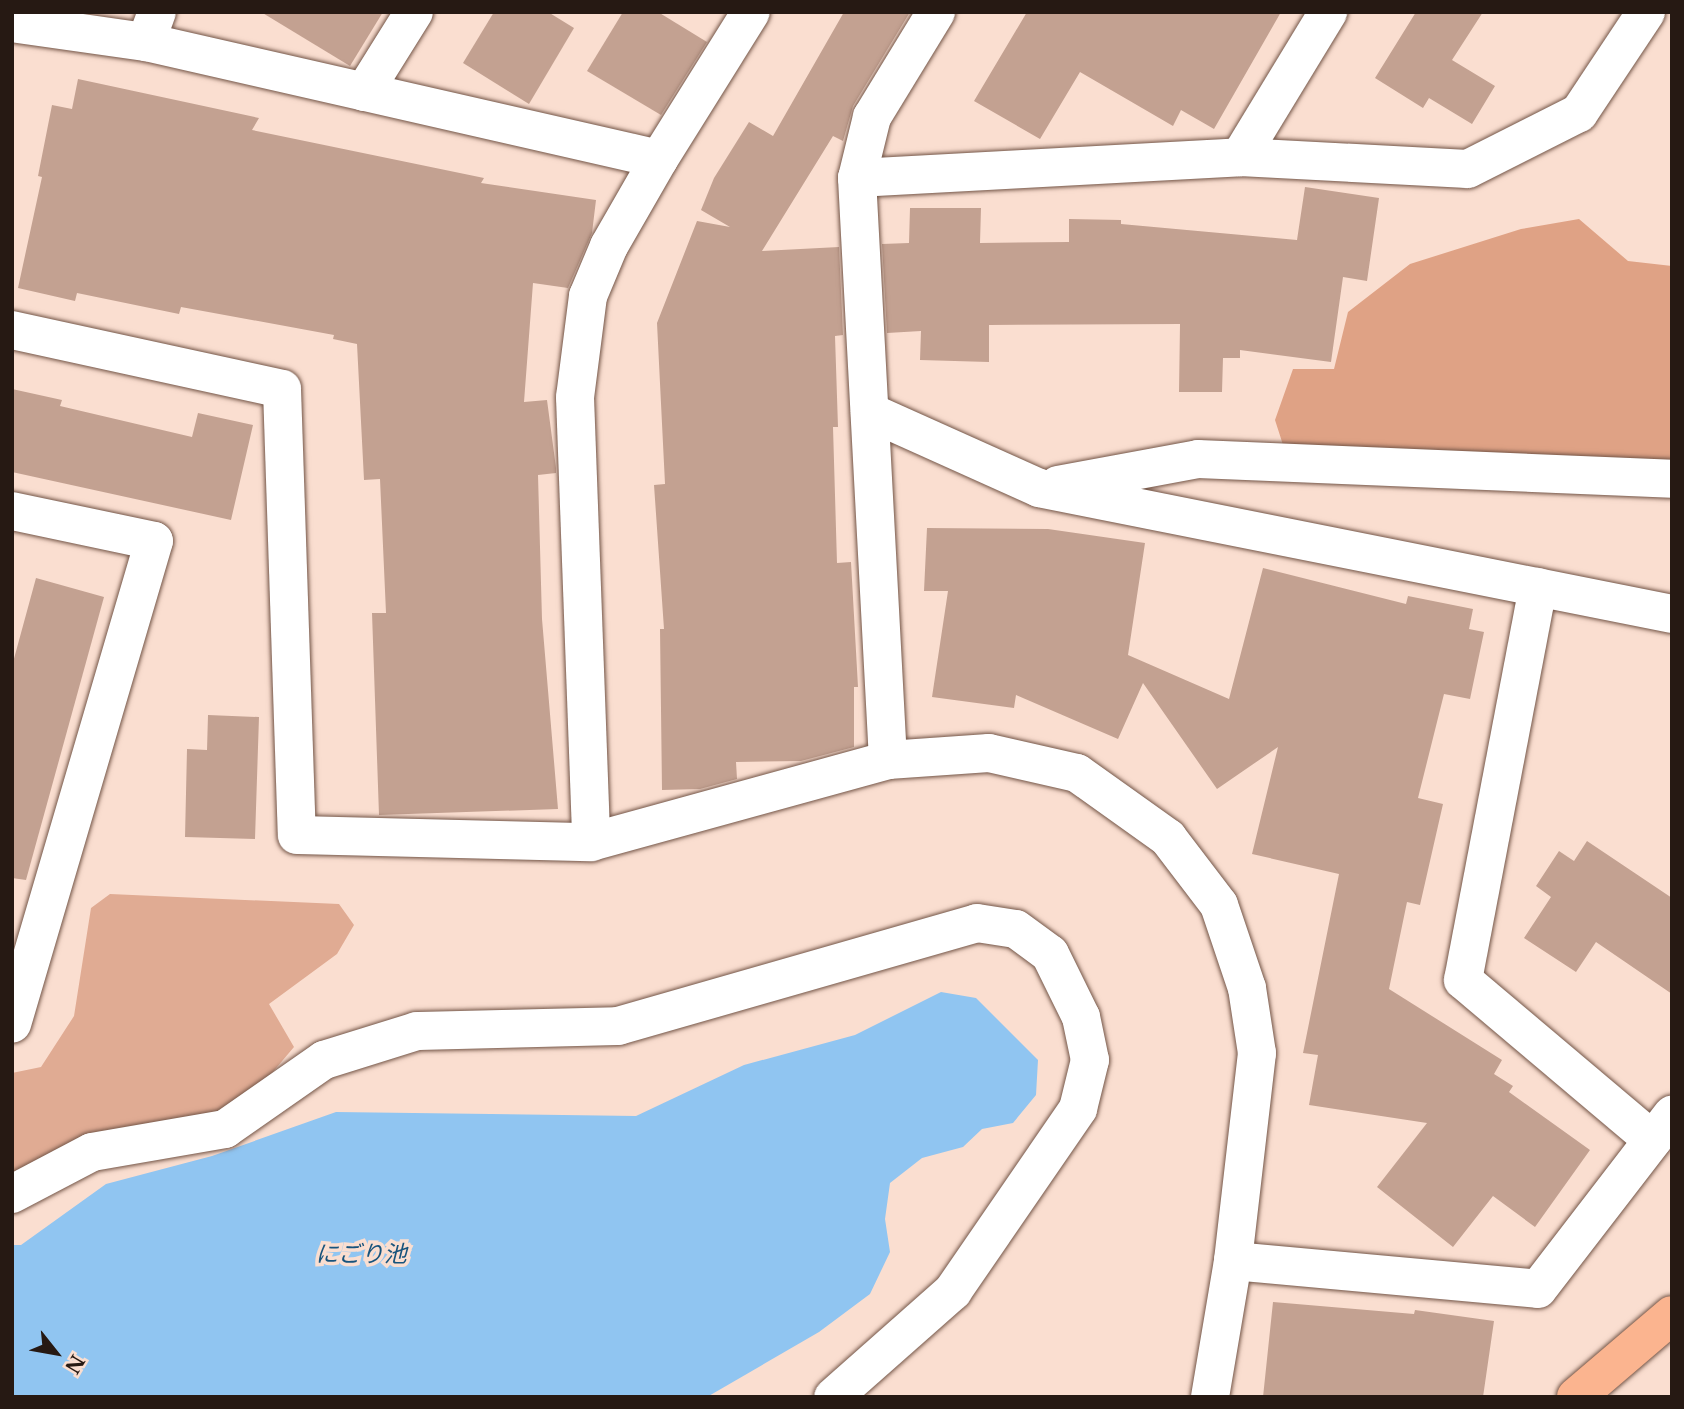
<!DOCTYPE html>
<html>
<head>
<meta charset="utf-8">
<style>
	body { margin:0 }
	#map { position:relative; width:1684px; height:1409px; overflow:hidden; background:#faded0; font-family:"Libre Baskerville","Noto Sans JP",serif }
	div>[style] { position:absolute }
	.green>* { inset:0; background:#e0ab93 }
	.forest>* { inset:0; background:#dfa285 }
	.water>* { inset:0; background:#90c5f1 }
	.building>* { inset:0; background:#c3a191 }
	.roads { filter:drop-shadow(0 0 2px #735547) drop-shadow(0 0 2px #735547) }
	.minor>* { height:38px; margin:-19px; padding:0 19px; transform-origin:19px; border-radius:19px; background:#fff }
	.major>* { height:38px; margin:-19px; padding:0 19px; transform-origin:19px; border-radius:19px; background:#fbb48f }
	span { translate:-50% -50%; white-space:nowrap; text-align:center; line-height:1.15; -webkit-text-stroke:7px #faded0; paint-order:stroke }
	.water-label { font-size:23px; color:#17537c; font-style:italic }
	.frame { position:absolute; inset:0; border:14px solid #261913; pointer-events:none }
	.north { position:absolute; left:21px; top:1318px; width:70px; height:70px; -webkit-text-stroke:5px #faded0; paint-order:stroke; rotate:121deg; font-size:19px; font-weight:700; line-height:28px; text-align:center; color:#261913 }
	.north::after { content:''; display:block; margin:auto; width:24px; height:32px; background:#261913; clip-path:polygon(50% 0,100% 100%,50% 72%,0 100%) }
</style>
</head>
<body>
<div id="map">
	<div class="green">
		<div style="clip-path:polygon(110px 894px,339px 904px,354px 925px,337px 954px,269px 1004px,294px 1047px,260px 1087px,216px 1121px,12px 1181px,12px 1073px,41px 1067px,74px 1016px,91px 908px)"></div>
	</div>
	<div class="forest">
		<div style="clip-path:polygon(1579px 219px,1628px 261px,1672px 266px,1672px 462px,1284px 448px,1275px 420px,1293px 369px,1334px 369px,1348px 312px,1410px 264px,1521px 229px)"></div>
	</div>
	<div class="water">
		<div style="clip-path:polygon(941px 992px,976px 998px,1038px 1060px,1036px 1095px,1013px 1123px,982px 1129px,963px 1147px,922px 1158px,890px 1183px,885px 1219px,890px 1252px,870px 1294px,819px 1332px,707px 1397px,12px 1397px,12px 1245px,21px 1245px,106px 1184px,212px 1156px,336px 1112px,636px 1116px,744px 1065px,855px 1035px)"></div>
	</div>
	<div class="building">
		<div style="clip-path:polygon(261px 12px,383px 12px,350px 66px)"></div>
		<div style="clip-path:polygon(494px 12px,548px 12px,574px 28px,529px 104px,463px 63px)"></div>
		<div style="clip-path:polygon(623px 12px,658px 12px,707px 42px,661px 115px,587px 71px)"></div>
		<div style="clip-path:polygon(844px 12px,910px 12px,853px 106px,843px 141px,833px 136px,762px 251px,839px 247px,843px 335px,835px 336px,838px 427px,833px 427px,837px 563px,851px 562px,858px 687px,854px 687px,854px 747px,801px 761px,736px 762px,737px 779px,700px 789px,662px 790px,660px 629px,664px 629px,654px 485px,665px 484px,657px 323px,697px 221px,730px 227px,701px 210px,714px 178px,749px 122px,773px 136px)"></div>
		<div style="clip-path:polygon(1027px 12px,1281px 12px,1214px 129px,1181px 110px,1173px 126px,1080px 72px,1040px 139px,974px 101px)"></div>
		<div style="clip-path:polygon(1416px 12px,1483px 12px,1452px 60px,1495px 86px,1472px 124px,1429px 98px,1423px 108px,1375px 78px)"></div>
		<div style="clip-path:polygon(78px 79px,259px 118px,252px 130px,484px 178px,481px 183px,596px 200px,592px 233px,568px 288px,533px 283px,524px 402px,547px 400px,556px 468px,556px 473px,538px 475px,542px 619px,558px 809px,379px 815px,372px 613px,386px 613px,380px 479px,364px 480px,357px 344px,333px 339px,334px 335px,181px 307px,179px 314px,77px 293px,75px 301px,18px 288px,42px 177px,38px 176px,52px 105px,72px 109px)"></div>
		<div style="clip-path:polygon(1305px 187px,1379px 198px,1367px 281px,1343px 277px,1331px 362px,1240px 350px,1240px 358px,1223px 358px,1222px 392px,1179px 392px,1180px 324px,989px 325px,989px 362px,920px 360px,921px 331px,887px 333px,882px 244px,909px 243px,910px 208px,981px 208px,980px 243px,1069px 242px,1069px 219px,1121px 220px,1121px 224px,1297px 240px)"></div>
		<div style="clip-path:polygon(12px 389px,62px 400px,60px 406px,192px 437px,198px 413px,253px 425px,231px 520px,12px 472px)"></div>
		<div style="clip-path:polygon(927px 528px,1048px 529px,1145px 543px,1128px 655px,1229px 699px,1263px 568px,1406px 604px,1408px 596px,1473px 609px,1469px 629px,1484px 632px,1470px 699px,1444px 694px,1418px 798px,1443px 804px,1420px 905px,1407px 902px,1389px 989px,1502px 1060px,1494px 1074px,1513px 1086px,1509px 1092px,1590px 1150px,1535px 1227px,1493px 1196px,1453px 1247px,1377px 1187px,1427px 1123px,1309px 1105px,1318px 1055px,1303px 1053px,1339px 874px,1252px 854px,1278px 747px,1217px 789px,1143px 683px,1118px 739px,1016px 695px,1014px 708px,932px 697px,948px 591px,924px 591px)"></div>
		<div style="clip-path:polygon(36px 578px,104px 597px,26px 880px,12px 878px,12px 666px)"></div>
		<div style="clip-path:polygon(208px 715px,259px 717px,255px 839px,185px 837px,187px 749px,207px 750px)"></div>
		<div style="clip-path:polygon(1587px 841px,1672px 898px,1672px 994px,1596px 942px,1576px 972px,1524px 938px,1551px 897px,1536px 886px,1559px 851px,1574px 861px)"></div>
		<div style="clip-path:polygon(1273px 1302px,1414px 1314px,1415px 1310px,1494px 1321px,1483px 1397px,1263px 1397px)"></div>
	</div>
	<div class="roads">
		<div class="minor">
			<div style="left:12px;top:23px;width:135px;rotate:8.1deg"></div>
			<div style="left:146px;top:42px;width:526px;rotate:12.85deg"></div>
			<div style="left:659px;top:159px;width:100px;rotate:119.9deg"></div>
			<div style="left:609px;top:246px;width:54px;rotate:112.8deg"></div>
			<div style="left:588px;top:296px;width:102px;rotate:97.3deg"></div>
			<div style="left:575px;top:397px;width:445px;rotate:87.9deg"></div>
			<div style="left:146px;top:42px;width:32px;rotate:-70deg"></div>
			<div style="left:364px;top:92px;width:94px;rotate:-58deg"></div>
			<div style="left:1240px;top:157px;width:170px;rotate:-58.7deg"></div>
			<div style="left:659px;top:159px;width:173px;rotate:-58deg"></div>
			<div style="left:857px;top:178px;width:384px;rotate:-3.1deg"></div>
			<div style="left:1240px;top:157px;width:228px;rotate:3deg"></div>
			<div style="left:1468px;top:169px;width:124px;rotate:-26.8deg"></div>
			<div style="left:1579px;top:113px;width:121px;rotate:-56.4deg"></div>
			<div style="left:12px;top:330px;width:276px;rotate:12.3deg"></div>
			<div style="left:282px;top:389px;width:446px;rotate:88.1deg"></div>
			<div style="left:297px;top:835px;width:294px;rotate:1.4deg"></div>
			<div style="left:591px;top:842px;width:308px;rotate:-15.4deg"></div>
			<div style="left:888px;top:760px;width:101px;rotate:-4deg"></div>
			<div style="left:989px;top:753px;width:90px;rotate:12.8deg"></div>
			<div style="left:1077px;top:773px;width:112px;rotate:35.5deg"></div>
			<div style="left:1168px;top:838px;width:84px;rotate:52.7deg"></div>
			<div style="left:1219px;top:905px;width:88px;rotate:71.4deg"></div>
			<div style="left:1247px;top:988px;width:66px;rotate:81.3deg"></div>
			<div style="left:1257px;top:1053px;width:209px;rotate:96.6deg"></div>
			<div style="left:1233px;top:1261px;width:138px;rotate:99.6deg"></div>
			<div style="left:870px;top:412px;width:185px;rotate:24.2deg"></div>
			<div style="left:1039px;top:488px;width:645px;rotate:11.26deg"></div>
			<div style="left:1058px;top:485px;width:142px;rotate:-10.5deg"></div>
			<div style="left:1198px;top:459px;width:474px;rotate:2.4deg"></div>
			<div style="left:12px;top:511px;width:145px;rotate:11.9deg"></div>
			<div style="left:154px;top:541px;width:503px;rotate:106.38deg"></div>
			<div style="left:1538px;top:587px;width:400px;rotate:100.8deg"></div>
			<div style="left:1463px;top:980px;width:248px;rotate:40.2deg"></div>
			<div style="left:888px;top:760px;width:583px;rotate:-93.05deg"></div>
			<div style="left:857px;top:178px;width:63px;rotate:-76.2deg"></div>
			<div style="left:872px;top:117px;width:123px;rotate:-58.6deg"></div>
			<div style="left:12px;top:1194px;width:90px;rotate:-27.7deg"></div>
			<div style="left:92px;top:1152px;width:135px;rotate:-9.8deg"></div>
			<div style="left:225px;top:1129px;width:121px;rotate:-34.9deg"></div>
			<div style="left:324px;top:1060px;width:97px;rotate:-17.3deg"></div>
			<div style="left:417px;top:1031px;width:201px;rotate:-1.4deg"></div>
			<div style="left:618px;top:1026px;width:373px;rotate:-16deg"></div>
			<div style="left:977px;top:923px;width:39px;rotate:9deg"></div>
			<div style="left:1016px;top:929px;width:42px;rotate:36.3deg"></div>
			<div style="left:1050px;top:954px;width:70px;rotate:63.8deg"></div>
			<div style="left:1081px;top:1017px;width:44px;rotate:78.2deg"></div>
			<div style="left:1090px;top:1060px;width:50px;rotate:103.8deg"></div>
			<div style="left:1078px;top:1109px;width:221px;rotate:124.5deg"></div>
			<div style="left:953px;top:1291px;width:160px;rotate:138.5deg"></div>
			<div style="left:1233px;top:1261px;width:306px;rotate:5.2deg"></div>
			<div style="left:1538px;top:1289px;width:220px;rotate:-52.4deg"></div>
		</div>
		<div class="major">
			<div style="left:1576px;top:1397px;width:126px;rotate:-40.5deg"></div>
		</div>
	</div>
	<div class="water-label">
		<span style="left:361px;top:1254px">にごり池</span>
	</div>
	<div class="frame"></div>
	<div class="north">N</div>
</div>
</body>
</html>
